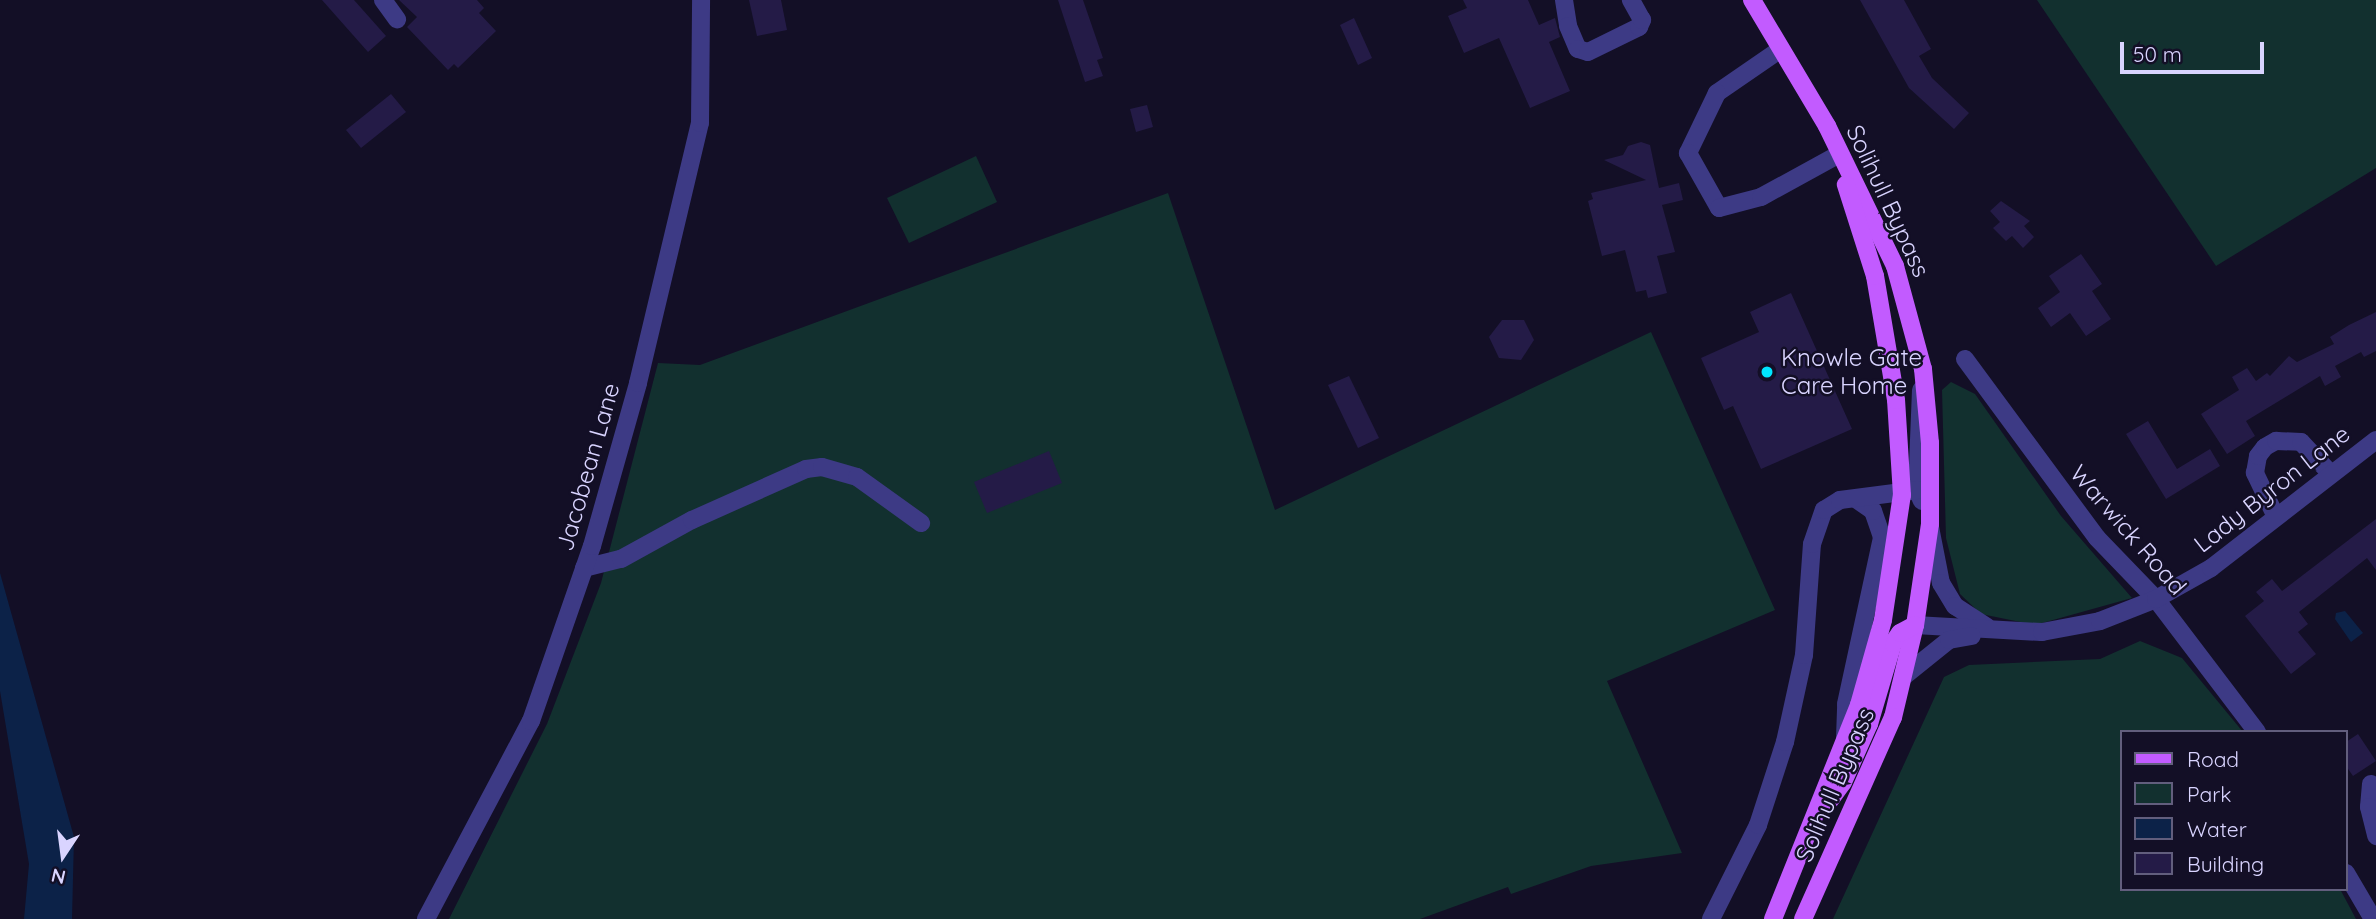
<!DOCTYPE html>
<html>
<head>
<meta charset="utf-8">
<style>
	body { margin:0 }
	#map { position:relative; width:2376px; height:919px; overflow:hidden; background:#130f26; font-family:Quicksand,sans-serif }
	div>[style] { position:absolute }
	.green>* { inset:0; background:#12302f }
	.water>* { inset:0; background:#0c2248 }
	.building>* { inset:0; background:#241b47 }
	.minor>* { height:18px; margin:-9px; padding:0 9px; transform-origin:9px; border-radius:9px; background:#3d3a85 }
	.major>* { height:18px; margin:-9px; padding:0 9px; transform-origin:9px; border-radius:9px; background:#c25bff }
	.dots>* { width:19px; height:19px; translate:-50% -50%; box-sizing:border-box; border:4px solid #130f26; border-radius:50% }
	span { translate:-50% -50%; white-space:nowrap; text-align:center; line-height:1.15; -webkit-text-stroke:5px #130f26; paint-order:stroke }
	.street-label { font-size:24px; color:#d9d4ff }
	.poi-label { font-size:24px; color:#d9d4ff }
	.left { translate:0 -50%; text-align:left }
	.legend { position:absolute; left:2120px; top:730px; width:228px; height:161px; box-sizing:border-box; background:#130f26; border:2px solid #625e7d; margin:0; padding:9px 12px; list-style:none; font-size:21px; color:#d9d4ff }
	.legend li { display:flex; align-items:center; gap:14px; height:35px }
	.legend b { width:35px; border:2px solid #625e7d }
	.north { position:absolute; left:28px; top:821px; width:70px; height:70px; -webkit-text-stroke:5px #130f26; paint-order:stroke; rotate:193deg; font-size:19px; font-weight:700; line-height:28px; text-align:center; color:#d9d4ff }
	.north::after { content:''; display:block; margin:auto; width:24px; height:32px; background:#d9d4ff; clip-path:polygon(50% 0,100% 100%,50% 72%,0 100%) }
	.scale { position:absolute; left:2120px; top:42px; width:144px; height:32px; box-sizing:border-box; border:4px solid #d9d4ff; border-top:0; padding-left:9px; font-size:21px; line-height:24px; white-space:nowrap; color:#d9d4ff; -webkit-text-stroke:5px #130f26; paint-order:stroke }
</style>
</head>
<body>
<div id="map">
	<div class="green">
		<div style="clip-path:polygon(2037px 0,2376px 0,2376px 168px,2216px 266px)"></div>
		<div style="clip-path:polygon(976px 156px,997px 202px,909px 243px,887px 198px)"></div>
		<div style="clip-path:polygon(1168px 193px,1275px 510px,1651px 332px,1775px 610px,1607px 681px,1682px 853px,1591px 866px,1511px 894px,1508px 887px,1420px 919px,449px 919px,547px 724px,601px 583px,658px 363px,700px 365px)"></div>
		<div style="clip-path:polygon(1951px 382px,1975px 394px,2061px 516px,2132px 598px,2035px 625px,1981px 614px,1960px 594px,1946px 538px,1942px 390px)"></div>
		<div style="clip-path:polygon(2140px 641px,2182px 658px,2243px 732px,2122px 732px,2122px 889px,2340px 889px,2356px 919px,1833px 919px,1944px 677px,1969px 665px,2100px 659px)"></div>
	</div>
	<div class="water">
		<div style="clip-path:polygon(0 573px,74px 837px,72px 919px,24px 919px,29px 864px,0 691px)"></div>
		<div style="clip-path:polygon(2345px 611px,2363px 633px,2351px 642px,2335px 619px,2336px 613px)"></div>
	</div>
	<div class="building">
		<div style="clip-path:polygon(322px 0,354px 0,386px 36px,368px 52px)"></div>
		<div style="clip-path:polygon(399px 0,477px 0,484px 8px,479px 13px,496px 31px,458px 68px,454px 64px,448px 70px,407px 27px,417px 17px)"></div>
		<div style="clip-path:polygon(749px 0,781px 0,787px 30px,757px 36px)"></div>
		<div style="clip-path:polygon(1058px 0,1083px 0,1103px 58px,1097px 60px,1103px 76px,1085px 82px)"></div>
		<div style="clip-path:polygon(1463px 0,1528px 0,1539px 25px,1555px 18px,1560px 37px,1549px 42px,1570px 91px,1530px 108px,1499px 38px,1464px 53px,1448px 16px,1467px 8px)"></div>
		<div style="clip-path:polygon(1860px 0,1904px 0,1931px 49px,1919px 56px,1932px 78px,1969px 113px,1954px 129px,1909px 88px)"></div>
		<div style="clip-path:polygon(1354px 18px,1372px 58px,1358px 65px,1340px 25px)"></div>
		<div style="clip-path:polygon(391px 94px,406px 112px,361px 148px,346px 130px)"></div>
		<div style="clip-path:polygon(1147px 105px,1153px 127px,1136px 132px,1130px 109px)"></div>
		<div style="clip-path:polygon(1641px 142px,1650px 145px,1659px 188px,1679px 183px,1683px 200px,1662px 205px,1675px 252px,1657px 256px,1667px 293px,1648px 298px,1646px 290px,1636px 292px,1625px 250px,1602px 256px,1588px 201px,1593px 199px,1591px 193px,1646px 180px,1604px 160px,1623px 155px,1628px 146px)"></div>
		<div style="clip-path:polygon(2001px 201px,2030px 221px,2024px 226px,2034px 237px,2023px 248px,2012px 236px,2006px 241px,1993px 228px,2000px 222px,1990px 211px)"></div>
		<div style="clip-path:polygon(2081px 254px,2102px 284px,2092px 291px,2111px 319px,2086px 336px,2070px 313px,2051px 327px,2038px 308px,2060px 292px,2049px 276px)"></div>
		<div style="clip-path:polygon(1791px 293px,1852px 429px,1761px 469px,1733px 406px,1724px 410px,1701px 358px,1759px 332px,1750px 312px)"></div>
		<div style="clip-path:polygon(2376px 312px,2376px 351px,2364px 357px,2361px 352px,2335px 366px,2341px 377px,2325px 386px,2320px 376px,2246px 421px,2255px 436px,2227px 454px,2201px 414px,2239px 390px,2232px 377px,2247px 368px,2256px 381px,2267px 373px,2270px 376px,2289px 356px,2297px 362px,2334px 344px,2330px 337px,2349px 325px)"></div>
		<div style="clip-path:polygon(1502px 320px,1524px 320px,1534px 340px,1521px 360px,1499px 358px,1489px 337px)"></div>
		<div style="clip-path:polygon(1349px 376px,1379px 438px,1358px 448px,1328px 385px)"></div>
		<div style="clip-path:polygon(2148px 421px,2177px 469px,2210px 449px,2220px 466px,2166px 499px,2126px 434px)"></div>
		<div style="clip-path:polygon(1049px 451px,1062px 483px,987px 513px,974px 482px)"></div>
		<div style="clip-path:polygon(2376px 519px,2376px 570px,2367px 558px,2299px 612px,2308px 624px,2298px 632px,2316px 654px,2291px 674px,2245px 616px,2264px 601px,2256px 592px,2272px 579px,2282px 591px)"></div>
		<div style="clip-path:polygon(2358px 734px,2376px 761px,2353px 776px,2346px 766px,2346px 742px)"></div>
	</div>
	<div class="minor">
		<div style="left:383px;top:0;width:24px;rotate:54deg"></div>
		<div style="left:1564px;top:0;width:26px;rotate:81deg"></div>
		<div style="left:1568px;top:26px;width:25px;rotate:67deg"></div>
		<div style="left:1578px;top:49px;width:10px;rotate:17deg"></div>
		<div style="left:1588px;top:52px;width:57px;rotate:-26.1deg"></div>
		<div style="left:1639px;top:27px;width:8px;rotate:-67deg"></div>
		<div style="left:1642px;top:20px;width:23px;rotate:-119deg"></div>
		<div style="left:1781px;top:49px;width:78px;rotate:145.5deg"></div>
		<div style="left:1717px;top:93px;width:67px;rotate:115.8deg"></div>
		<div style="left:1688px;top:153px;width:63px;rotate:60.6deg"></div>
		<div style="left:1719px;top:208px;width:43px;rotate:-14.7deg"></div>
		<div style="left:1761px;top:197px;width:85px;rotate:-28.7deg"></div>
		<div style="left:1965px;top:359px;width:222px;rotate:53.6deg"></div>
		<div style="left:2097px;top:538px;width:85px;rotate:46deg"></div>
		<div style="left:2156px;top:599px;width:167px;rotate:52.8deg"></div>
		<div style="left:1921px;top:390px;width:100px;rotate:92.3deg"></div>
		<div style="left:1917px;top:490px;width:12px;rotate:66deg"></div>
		<div style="left:2275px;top:515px;width:47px;rotate:-115.5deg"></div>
		<div style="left:2255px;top:473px;width:17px;rotate:-80deg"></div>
		<div style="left:2258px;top:456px;width:11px;rotate:-52deg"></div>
		<div style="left:2265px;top:447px;width:13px;rotate:-29deg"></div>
		<div style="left:2276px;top:441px;width:25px;rotate:2deg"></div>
		<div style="left:2301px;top:442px;width:44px;rotate:46.8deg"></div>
		<div style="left:1930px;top:527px;width:57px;rotate:78.9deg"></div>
		<div style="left:1941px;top:583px;width:27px;rotate:59deg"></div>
		<div style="left:1955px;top:606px;width:38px;rotate:33deg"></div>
		<div style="left:584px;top:568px;width:38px;rotate:-14deg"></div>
		<div style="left:621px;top:559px;width:81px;rotate:-28.8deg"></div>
		<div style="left:692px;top:520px;width:125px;rotate:-24.1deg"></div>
		<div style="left:806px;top:469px;width:16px;rotate:-7deg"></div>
		<div style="left:822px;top:467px;width:36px;rotate:16deg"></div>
		<div style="left:857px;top:477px;width:79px;rotate:35.7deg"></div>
		<div style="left:1915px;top:625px;width:127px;rotate:3.2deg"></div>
		<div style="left:2042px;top:632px;width:59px;rotate:-10.7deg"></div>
		<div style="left:2100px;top:621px;width:60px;rotate:-21.4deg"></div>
		<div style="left:2156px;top:599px;width:63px;rotate:-29.4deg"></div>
		<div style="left:2211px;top:568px;width:209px;rotate:-37.8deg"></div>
		<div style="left:1903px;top:677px;width:59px;rotate:-38.8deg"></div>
		<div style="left:1949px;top:640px;width:23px;rotate:-10deg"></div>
		<div style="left:1845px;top:738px;width:34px;rotate:-88deg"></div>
		<div style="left:1846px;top:704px;width:171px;rotate:-77.8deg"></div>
		<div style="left:1882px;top:537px;width:28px;rotate:-109deg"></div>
		<div style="left:1873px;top:511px;width:21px;rotate:-145deg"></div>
		<div style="left:2371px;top:784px;width:23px;rotate:95deg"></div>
		<div style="left:2369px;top:807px;width:30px;rotate:76deg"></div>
		<div style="left:2346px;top:873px;width:53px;rotate:59.6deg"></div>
		<div style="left:426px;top:919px;width:224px;rotate:-62.1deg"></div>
		<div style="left:531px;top:721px;width:185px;rotate:-70.8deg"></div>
		<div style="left:592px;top:546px;width:169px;rotate:-74.2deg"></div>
		<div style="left:638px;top:383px;width:267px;rotate:-76.6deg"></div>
		<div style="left:700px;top:123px;width:123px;rotate:-89.5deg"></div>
		<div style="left:1711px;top:919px;width:105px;rotate:-63.4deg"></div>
		<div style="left:1758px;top:825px;width:87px;rotate:-72deg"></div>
		<div style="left:1785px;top:742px;width:89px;rotate:-77.7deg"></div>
		<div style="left:1804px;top:655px;width:111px;rotate:-85.9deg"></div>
		<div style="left:1812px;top:544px;width:36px;rotate:-71deg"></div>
		<div style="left:1824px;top:510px;width:19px;rotate:-32deg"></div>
		<div style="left:1840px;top:500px;width:78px;rotate:-7.4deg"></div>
	</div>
	<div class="major">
		<div style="left:1752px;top:0;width:147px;rotate:59.2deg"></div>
		<div style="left:1827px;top:126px;width:156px;rotate:64.1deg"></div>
		<div style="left:1895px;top:266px;width:107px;rotate:74.8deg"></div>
		<div style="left:1923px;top:369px;width:74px;rotate:84.6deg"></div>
		<div style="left:1930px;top:443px;width:81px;rotate:90deg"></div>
		<div style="left:1930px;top:524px;width:102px;rotate:98.4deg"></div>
		<div style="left:1915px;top:625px;width:95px;rotate:103.4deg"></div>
		<div style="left:1893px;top:717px;width:221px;rotate:114deg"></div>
		<div style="left:1830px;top:800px;width:22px;rotate:-54deg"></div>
		<div style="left:1843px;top:782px;width:64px;rotate:-65.9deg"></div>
		<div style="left:1869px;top:724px;width:84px;rotate:-73.5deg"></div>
		<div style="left:1893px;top:643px;width:12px;rotate:-55deg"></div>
		<div style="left:1900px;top:633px;width:17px;rotate:-28deg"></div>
		<div style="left:1773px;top:919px;width:231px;rotate:-68.1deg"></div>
		<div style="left:1859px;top:705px;width:88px;rotate:-74.2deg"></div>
		<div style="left:1883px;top:620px;width:126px;rotate:-81.4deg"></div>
		<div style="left:1902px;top:495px;width:95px;rotate:-93.6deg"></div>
		<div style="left:1896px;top:400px;width:126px;rotate:-99.6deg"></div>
		<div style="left:1875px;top:276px;width:96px;rotate:-107.7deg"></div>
	</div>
	<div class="dots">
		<div style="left:1767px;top:372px;background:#00e5ff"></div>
	</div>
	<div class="street-label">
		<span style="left:1888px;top:201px;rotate:65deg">Solihull Bypass</span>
		<span style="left:588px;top:467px;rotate:-74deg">Jacobean Lane</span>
		<span style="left:2272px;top:489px;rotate:-38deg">Lady Byron Lane</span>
		<span style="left:2128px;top:530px;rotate:49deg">Warwick Road</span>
		<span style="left:1835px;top:785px;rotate:-67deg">Solihull Bypass</span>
	</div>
	<div class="poi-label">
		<span class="left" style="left:1781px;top:372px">Knowle Gate<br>Care Home</span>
	</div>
	<ul class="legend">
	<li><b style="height:9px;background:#c25bff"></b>Road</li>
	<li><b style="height:19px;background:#12302f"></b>Park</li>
	<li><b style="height:19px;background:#0c2248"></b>Water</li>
	<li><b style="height:19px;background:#241b47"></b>Building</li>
	</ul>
	<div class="north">N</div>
	<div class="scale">50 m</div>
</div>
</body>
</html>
